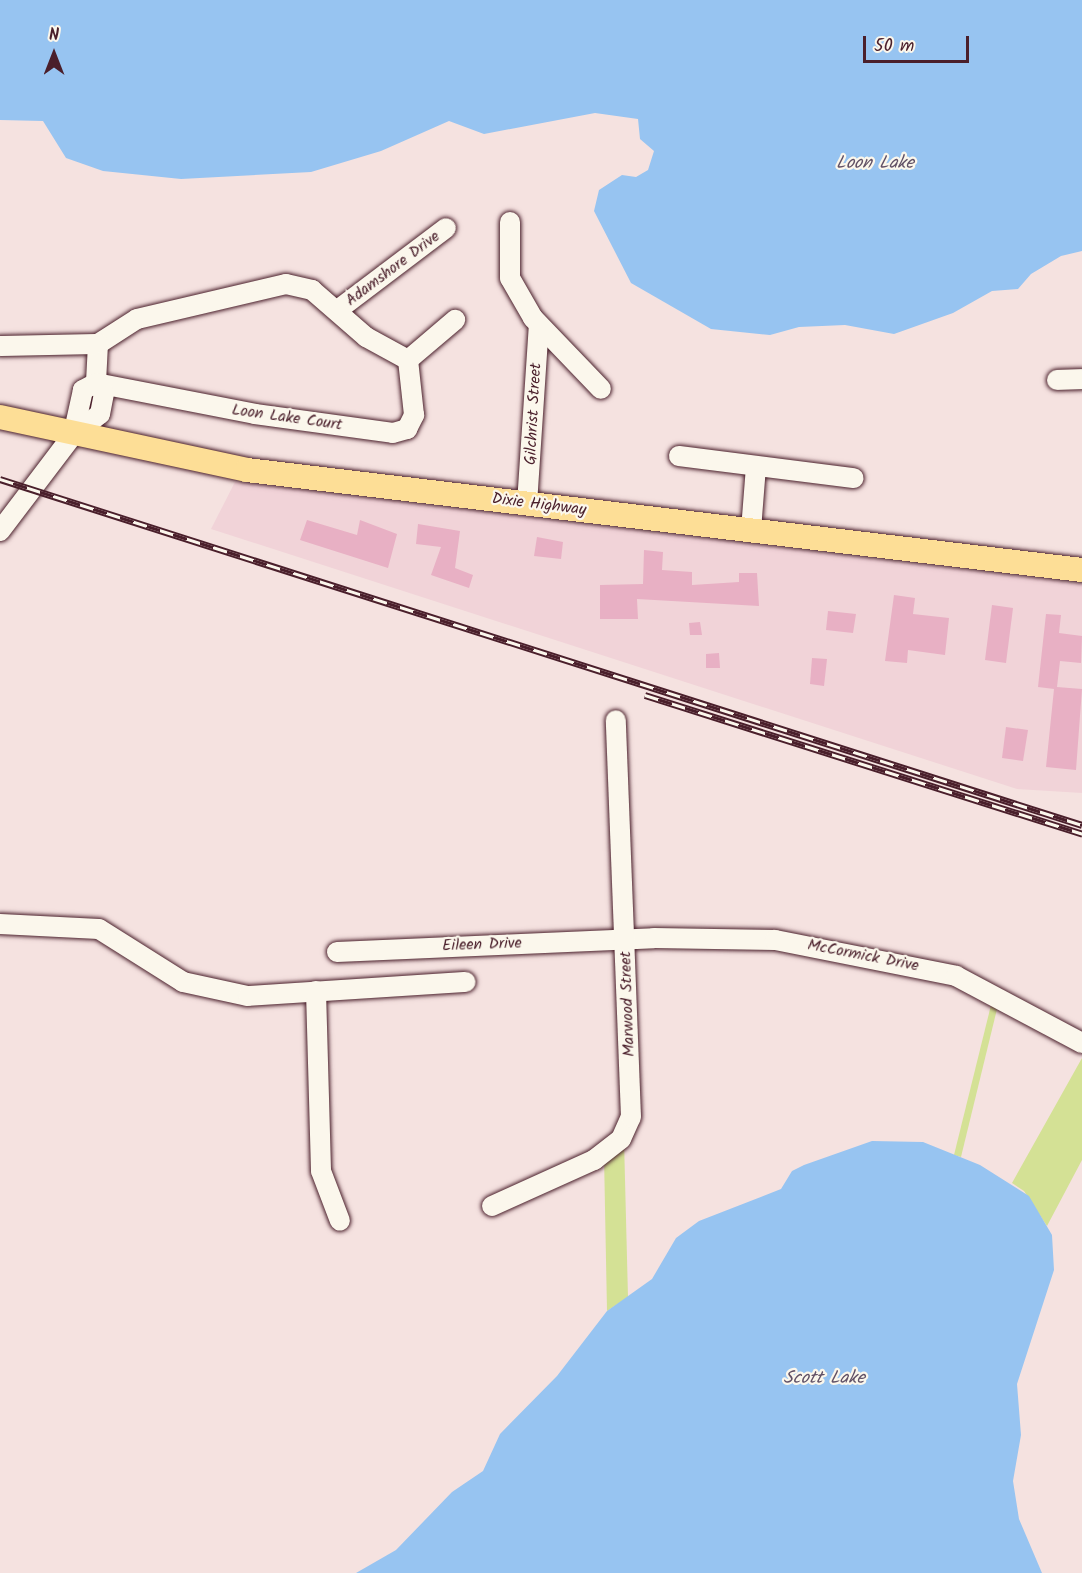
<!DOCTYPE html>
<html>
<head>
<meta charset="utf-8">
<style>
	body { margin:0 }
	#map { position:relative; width:1082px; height:1573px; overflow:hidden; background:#f5e2e0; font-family:Kalam,sans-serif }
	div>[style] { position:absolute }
	.built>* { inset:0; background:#f1d3d8 }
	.green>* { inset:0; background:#d4e195 }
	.water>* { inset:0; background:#97c4f1 }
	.building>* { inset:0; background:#e8b0c4 }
	.roads { filter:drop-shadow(0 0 2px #4a1f2b) drop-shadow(0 0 2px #4a1f2b) }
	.minor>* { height:20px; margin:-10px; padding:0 10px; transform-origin:10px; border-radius:10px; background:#fbf7ec }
	.major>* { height:24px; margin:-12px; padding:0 12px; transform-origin:12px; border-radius:12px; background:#fdde96 }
	.rail>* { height:7px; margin-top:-3.5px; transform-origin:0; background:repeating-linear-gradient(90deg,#fbf7ec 0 14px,#4a1f2b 0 28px); box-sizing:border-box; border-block:2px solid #4a1f2b }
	span { translate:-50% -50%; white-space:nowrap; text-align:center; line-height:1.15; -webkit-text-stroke:4.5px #fbf7ec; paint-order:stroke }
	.street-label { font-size:16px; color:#4a1f2b }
	.water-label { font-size:18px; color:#615166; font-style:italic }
	.north { position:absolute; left:24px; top:24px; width:60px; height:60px; -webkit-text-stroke:4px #fbf7ec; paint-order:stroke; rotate:0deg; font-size:16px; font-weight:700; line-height:24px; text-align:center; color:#4a1f2b }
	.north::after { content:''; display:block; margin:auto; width:21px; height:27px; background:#4a1f2b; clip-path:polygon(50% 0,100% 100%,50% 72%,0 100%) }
	.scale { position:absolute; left:863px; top:36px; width:106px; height:27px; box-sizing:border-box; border:3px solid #4a1f2b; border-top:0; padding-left:8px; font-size:18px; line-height:21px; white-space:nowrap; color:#4a1f2b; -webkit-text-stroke:4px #fbf7ec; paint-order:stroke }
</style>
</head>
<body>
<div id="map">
	<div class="built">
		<div style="clip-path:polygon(235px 482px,1082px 584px,1082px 793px,1017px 789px,211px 529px)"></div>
	</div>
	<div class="green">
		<div style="clip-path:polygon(992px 1001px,998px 1005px,961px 1157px,954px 1155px)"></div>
		<div style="clip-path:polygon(1082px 1058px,1082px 1160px,1047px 1226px,1024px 1191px,1012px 1183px)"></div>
		<div style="clip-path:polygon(624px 1140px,628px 1297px,607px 1311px,604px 1156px)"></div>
	</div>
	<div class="water">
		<div style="clip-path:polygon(0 0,1082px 0,1082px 251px,1061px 256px,1031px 274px,1018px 289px,992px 291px,953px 313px,894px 334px,845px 325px,799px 327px,770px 335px,711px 329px,631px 283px,594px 211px,599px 190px,622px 175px,636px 177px,648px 170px,654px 151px,640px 139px,638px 119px,595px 113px,484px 134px,449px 121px,381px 151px,311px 172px,181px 179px,103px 171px,66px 158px,43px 121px,0 120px)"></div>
		<div style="clip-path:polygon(872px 1141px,923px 1142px,980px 1165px,1029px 1196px,1052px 1235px,1054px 1270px,1017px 1384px,1021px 1435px,1013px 1481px,1019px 1519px,1042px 1573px,356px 1573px,396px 1550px,452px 1492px,483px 1471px,500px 1434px,557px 1376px,607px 1311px,652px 1279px,676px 1238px,699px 1221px,781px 1189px,792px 1171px,804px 1165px)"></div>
	</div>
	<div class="building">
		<div style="clip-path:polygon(307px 520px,357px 535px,360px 520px,397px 534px,388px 568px,300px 540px)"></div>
		<div style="clip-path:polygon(418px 524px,460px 531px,455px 568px,473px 575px,469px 588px,431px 575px,441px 547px,416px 544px)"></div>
		<div style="clip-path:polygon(537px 537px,563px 542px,561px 559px,534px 556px)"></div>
		<div style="clip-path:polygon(644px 550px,663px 552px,662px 570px,692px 572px,692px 585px,739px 582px,739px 573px,757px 573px,759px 606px,637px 599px,638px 619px,600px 619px,600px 585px,643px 584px)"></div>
		<div style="clip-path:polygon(894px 595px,915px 598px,913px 614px,949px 618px,945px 655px,908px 650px,907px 663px,885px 661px)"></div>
		<div style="clip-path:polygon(992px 605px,1013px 608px,1006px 663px,985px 660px)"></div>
		<div style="clip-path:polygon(828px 611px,856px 614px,853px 633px,826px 630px)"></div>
		<div style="clip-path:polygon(1046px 614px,1061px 615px,1059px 633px,1082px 636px,1081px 663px,1060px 661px,1057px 687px,1082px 689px,1076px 770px,1046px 767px,1054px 689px,1038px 687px)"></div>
		<div style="clip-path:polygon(700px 622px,702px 635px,690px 635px,689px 623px)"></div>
		<div style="clip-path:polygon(719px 653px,720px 668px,706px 668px,706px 654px)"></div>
		<div style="clip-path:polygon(812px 658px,827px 659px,824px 686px,810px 684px)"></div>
		<div style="clip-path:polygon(1006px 727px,1028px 730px,1023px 761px,1002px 758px)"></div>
	</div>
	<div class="roads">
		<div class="minor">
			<div style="left:510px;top:222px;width:56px;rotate:90deg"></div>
			<div style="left:510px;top:278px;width:46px;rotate:60.1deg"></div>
			<div style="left:533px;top:318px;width:98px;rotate:46.2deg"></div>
			<div style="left:339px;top:309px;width:134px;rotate:-37.1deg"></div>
			<div style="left:98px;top:344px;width:39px;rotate:93deg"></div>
			<div style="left:96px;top:383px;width:162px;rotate:11deg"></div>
			<div style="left:255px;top:414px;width:139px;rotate:7.8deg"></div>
			<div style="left:393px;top:433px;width:15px;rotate:-16deg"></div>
			<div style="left:407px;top:429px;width:16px;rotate:-63deg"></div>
			<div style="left:414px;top:415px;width:55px;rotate:-96.2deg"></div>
			<div style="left:98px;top:344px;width:46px;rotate:-32.7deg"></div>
			<div style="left:137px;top:319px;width:153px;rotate:-13.2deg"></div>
			<div style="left:286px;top:284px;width:27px;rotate:13deg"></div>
			<div style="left:312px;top:290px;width:72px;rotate:41deg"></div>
			<div style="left:366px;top:337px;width:48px;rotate:28.7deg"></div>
			<div style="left:0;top:346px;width:98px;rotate:-1.2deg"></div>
			<div style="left:408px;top:360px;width:62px;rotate:-40.4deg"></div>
			<div style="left:1057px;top:380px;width:25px;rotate:-2deg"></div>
			<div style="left:679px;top:456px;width:176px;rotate:7.2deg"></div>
			<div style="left:527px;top:504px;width:179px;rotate:-86.2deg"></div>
			<div style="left:751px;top:530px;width:63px;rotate:-85.5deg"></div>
			<div style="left:0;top:531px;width:121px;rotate:-52.8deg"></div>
			<div style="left:73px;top:435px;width:34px;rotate:-38deg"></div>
			<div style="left:100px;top:414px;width:21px;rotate:-79deg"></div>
			<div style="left:104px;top:393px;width:13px;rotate:-129deg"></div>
			<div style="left:96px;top:383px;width:15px;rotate:152deg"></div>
			<div style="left:83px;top:390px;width:46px;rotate:102.5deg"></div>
			<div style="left:0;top:924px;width:99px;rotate:2.9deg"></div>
			<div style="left:99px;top:929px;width:99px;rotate:32.2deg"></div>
			<div style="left:183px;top:982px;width:66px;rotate:12.2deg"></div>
			<div style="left:248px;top:996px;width:218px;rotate:-3.7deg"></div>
			<div style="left:337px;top:952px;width:317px;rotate:-2.5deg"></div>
			<div style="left:654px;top:938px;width:121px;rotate:0.9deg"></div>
			<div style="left:775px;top:940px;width:185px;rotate:11.2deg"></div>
			<div style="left:956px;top:976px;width:143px;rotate:28deg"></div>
			<div style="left:316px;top:991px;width:180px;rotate:88.4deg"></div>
			<div style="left:321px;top:1171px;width:53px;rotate:69.2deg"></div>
			<div style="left:492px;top:1206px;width:112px;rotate:-24.3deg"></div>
			<div style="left:594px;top:1160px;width:34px;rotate:-38deg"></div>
			<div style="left:621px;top:1139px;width:24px;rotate:-66deg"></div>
			<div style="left:631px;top:1117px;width:397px;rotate:-92.2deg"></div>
		</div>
		<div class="major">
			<div style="left:0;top:417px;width:253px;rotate:12.1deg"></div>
			<div style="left:247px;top:470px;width:841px;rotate:6.83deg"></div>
		</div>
	</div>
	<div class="rail">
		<div style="left:0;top:479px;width:1136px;rotate:17.73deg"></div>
		<div style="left:645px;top:695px;width:459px;rotate:17.6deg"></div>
	</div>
	<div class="street-label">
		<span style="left:393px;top:269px;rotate:-37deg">Adamshore Drive</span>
		<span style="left:534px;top:414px;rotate:-87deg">Gilchrist Street</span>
		<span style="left:287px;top:418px;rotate:8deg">Loon Lake Court</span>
		<span style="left:539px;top:505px;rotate:7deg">Dixie Highway</span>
		<span style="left:482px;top:945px;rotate:-2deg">Eileen Drive</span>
		<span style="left:863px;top:956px;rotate:11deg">McCormick Drive</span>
		<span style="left:628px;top:1004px;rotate:-92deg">Marwood Street</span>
	</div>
	<div class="water-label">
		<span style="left:875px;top:164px">Loon Lake</span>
		<span style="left:824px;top:1379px">Scott Lake</span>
	</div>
	<div class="north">N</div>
	<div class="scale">50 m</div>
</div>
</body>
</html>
